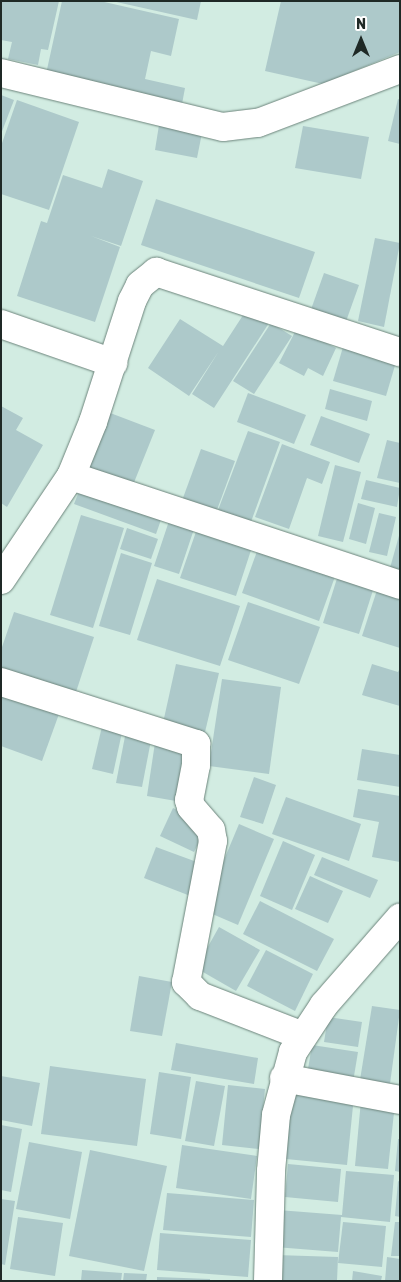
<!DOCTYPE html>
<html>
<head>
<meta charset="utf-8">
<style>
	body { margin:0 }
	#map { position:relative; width:401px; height:1282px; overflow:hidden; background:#d2ece2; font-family:Rubik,sans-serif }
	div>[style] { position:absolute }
	.building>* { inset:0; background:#adc9ca }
	.roads { filter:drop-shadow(0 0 1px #6c847b) drop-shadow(0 0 1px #6c847b) }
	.street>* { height:28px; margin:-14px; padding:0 14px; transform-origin:14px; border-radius:14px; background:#fff }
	span { translate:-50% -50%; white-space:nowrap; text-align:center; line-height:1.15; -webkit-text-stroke:4px #fff; paint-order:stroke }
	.frame { position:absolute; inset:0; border:2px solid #1f2926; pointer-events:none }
	.north { position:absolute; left:336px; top:15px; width:50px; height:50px; -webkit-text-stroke:4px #fff; paint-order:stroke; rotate:0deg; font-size:14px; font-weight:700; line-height:20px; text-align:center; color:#1f2926 }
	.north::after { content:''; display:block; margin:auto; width:18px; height:22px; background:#1f2926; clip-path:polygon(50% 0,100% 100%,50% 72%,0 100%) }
</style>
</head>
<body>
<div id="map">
	<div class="building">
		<div style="clip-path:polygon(1px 1px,59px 1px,48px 50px,41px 49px,38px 65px,8px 59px,12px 42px,1px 40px)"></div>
		<div style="clip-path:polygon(62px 1px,100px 1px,179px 19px,171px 56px,151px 51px,145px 79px,185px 88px,182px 104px,46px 74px)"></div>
		<div style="clip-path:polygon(112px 1px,201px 1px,197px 20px)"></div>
		<div style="clip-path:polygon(281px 1px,400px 1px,400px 52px,323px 84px,265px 71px)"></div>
		<div style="clip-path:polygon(1px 95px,14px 100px,1px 134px)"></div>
		<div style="clip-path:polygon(398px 99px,400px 100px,400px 144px,388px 141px)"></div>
		<div style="clip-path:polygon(17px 100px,79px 122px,49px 210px,1px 194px,1px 146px)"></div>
		<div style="clip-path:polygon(159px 125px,202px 133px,197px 158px,155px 150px)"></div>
		<div style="clip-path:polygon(303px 126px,369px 137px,361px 179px,295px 168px)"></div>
		<div style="clip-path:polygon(108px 169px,143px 181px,121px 246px,91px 236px,120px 247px,95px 322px,17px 296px,41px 221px,47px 223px,63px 175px,102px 188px)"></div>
		<div style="clip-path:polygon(156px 199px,315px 252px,299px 298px,141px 245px)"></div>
		<div style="clip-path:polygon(375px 238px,400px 243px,384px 327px,358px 321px)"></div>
		<div style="clip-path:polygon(324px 273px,359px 285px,344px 327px,309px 315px)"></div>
		<div style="clip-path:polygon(247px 309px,269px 323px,214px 408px,192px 394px,219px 351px,189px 396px,148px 368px,180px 319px,223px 346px)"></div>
		<div style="clip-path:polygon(271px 323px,292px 336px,254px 394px,233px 381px)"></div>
		<div style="clip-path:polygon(297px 328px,336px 348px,323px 376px,308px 368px,304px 376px,279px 363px)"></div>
		<div style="clip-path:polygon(343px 347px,396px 362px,386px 396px,333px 381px)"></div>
		<div style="clip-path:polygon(330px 389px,372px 401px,367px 421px,325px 409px)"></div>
		<div style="clip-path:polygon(248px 393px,306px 415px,294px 444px,237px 422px)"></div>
		<div style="clip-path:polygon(1px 406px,23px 418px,16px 430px,43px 445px,7px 507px,1px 503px)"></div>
		<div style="clip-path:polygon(105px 411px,155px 430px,131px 490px,82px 472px)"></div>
		<div style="clip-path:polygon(321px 416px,370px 434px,359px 463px,310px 445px)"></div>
		<div style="clip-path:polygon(248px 431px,280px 442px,248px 530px,215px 518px)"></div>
		<div style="clip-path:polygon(387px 440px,400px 443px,400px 483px,377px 478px)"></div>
		<div style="clip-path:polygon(282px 444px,330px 462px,322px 484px,307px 478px,289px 529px,255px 517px)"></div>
		<div style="clip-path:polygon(201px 449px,235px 461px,214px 518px,180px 506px)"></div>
		<div style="clip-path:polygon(335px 465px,361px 472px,343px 542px,318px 536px)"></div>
		<div style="clip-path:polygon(366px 480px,400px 488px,397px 507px,361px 499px)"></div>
		<div style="clip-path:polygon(82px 484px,163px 514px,156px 534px,74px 504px)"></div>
		<div style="clip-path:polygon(358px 503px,375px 508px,366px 544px,349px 539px)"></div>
		<div style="clip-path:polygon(379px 513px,396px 517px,387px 556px,369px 552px)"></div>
		<div style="clip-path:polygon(81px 515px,124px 528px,93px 628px,50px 615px)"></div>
		<div style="clip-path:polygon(171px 515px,196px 523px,179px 574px,154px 566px)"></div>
		<div style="clip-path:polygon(199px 523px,254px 541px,236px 596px,180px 578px)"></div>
		<div style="clip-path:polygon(127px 528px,158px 539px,151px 559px,120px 549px)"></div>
		<div style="clip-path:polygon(400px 532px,400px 571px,390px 568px)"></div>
		<div style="clip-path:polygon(260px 543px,337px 571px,319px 621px,242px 593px)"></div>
		<div style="clip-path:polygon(121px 553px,152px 563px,130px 635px,99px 626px)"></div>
		<div style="clip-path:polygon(339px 572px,375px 584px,359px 634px,323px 623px)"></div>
		<div style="clip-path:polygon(157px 579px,240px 606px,220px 666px,137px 640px)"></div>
		<div style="clip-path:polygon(378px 587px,400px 594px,400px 648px,362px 636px)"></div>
		<div style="clip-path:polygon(248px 602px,320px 627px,299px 684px,228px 660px)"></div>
		<div style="clip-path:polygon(14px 612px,94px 637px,76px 692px,1px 668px,1px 650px)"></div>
		<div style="clip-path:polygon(176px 664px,219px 673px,205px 732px,163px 723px)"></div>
		<div style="clip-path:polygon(372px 664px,398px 672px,400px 668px,400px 706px,362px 695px)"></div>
		<div style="clip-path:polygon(222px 679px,281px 687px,269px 774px,209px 766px)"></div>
		<div style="clip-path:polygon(1px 692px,59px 714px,42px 761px,1px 746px)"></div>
		<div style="clip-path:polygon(104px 718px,124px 723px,113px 774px,92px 769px)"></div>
		<div style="clip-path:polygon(127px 726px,153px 730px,142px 787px,116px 783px)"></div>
		<div style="clip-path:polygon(156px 736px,185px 740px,176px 801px,147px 796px)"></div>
		<div style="clip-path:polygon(362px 749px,400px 755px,400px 787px,357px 780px)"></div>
		<div style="clip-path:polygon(254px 777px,276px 785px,263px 824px,240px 817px)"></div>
		<div style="clip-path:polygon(358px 789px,400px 796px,400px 862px,372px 857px,379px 822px,353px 817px)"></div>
		<div style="clip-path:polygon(286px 797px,361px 824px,349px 861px,272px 834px)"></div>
		<div style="clip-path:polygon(173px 808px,208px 824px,194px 852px,160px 836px)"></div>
		<div style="clip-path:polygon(239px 824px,274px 839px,238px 925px,203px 910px)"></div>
		<div style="clip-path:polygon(283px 841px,315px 855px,292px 910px,260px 896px)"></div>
		<div style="clip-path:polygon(156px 847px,205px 865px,193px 897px,144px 878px)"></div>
		<div style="clip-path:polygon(322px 857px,378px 880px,370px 898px,314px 875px)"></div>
		<div style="clip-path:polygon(310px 876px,343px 891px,328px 923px,295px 909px)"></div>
		<div style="clip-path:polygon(260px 901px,334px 939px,317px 971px,243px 934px)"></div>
		<div style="clip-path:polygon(219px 927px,260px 950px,236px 991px,196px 968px)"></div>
		<div style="clip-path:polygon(266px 950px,313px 974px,295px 1011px,247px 986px)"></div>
		<div style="clip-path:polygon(139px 976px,172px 982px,162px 1036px,130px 1031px)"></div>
		<div style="clip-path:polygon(372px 1006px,400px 1010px,389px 1091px,359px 1086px)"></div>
		<div style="clip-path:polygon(328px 1017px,362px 1022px,358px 1047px,324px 1042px)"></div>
		<div style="clip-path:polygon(176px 1043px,258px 1058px,254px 1084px,171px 1070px)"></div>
		<div style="clip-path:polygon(312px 1045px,358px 1052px,353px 1082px,307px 1075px)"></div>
		<div style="clip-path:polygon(50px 1066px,146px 1079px,137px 1146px,41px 1134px)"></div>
		<div style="clip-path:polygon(159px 1072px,191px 1077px,181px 1139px,150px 1134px)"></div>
		<div style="clip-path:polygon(1px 1076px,40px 1083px,32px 1126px,1px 1120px)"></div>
		<div style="clip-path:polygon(196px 1081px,225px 1086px,214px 1146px,185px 1141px)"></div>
		<div style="clip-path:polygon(228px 1085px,265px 1089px,259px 1149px,222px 1145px)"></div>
		<div style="clip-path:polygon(292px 1089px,354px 1096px,347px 1165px,286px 1159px)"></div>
		<div style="clip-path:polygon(361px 1100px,395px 1103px,388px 1169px,355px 1166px)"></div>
		<div style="clip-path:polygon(1px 1125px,22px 1129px,11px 1192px,1px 1190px)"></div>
		<div style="clip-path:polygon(398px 1139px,400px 1139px,400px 1172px,395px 1171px)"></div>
		<div style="clip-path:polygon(29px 1142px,82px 1152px,70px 1219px,16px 1209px)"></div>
		<div style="clip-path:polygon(182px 1145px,257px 1156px,251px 1199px,176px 1188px)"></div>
		<div style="clip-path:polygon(90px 1150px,167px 1166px,144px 1271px,69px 1256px)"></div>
		<div style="clip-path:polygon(288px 1164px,341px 1169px,338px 1202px,285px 1197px)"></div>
		<div style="clip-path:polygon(346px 1171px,394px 1175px,390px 1222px,341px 1217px,338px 1252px,275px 1247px,278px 1210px,342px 1215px)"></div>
		<div style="clip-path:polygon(398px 1181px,400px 1182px,400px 1217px,395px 1216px)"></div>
		<div style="clip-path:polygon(167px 1193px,254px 1200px,251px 1237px,163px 1230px)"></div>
		<div style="clip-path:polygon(1px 1199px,15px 1201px,5px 1265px,1px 1264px)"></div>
		<div style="clip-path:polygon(18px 1217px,63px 1223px,55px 1276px,10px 1269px)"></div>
		<div style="clip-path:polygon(343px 1222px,386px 1226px,382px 1267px,338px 1263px)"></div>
		<div style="clip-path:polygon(395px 1222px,400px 1222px,400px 1256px,391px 1256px)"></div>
		<div style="clip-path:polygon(160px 1233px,251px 1240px,248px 1277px,157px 1270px)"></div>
		<div style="clip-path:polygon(276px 1255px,338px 1257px,337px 1281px,276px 1281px)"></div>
		<div style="clip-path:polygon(387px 1257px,400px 1259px,400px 1281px,385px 1281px)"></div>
		<div style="clip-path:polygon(82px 1270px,122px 1273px,121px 1281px,81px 1281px)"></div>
		<div style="clip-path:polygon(353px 1271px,382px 1276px,381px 1281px,352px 1281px)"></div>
		<div style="clip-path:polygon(124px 1273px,147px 1274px,146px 1281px,123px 1281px)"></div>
		<div style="clip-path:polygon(157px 1277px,210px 1279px,210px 1281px,157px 1281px)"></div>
	</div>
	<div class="roads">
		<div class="street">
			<div style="left:1px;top:73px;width:228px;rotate:13.7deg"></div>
			<div style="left:223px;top:127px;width:35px;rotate:-7deg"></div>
			<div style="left:258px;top:123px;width:152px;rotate:-20.8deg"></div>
			<div style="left:1px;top:324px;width:119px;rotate:19.2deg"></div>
			<div style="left:71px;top:476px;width:347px;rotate:18.3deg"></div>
			<div style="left:1px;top:580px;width:125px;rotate:-56.1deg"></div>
			<div style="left:71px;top:476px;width:58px;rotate:-67.8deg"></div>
			<div style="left:93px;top:422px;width:127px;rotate:-72.1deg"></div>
			<div style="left:132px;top:301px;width:18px;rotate:-63deg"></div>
			<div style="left:140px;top:285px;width:21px;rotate:-39deg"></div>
			<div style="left:156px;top:272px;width:257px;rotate:18.2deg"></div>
			<div style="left:1px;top:682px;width:205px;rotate:17.6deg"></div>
			<div style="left:196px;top:744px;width:21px;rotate:90deg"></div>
			<div style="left:196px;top:765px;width:36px;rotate:101deg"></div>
			<div style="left:189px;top:800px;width:7px;rotate:74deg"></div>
			<div style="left:191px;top:807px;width:30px;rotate:49deg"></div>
			<div style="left:211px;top:830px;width:11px;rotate:80deg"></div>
			<div style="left:213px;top:841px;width:144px;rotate:100.8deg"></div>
			<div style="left:186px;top:982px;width:20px;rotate:45deg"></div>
			<div style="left:200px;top:996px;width:110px;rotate:21.2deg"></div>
			<div style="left:284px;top:1078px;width:118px;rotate:10.7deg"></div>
			<div style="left:268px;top:1281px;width:110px;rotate:-88.4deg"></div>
			<div style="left:271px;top:1171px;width:56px;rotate:-84.9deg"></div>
			<div style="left:276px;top:1115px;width:65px;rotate:-74.9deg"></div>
			<div style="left:293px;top:1052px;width:56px;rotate:-56.6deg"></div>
			<div style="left:324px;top:1005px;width:116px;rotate:-48.9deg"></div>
		</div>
	</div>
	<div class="frame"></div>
	<div class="north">N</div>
</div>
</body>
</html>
